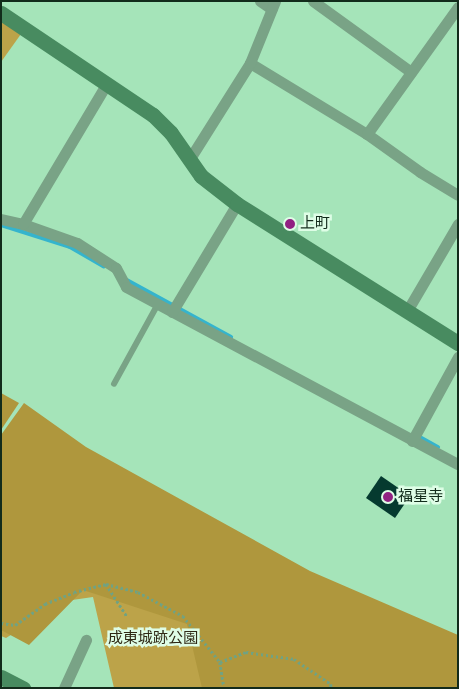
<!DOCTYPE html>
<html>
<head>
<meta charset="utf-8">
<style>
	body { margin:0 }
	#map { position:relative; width:459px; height:689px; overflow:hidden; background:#a5e4b9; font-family:"Varela Round","Noto Sans JP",sans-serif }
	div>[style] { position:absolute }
	.green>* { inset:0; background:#bca349 }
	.forest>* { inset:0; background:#af973d }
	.stream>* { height:4px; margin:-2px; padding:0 2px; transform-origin:2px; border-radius:2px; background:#35b4cd }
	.building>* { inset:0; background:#053a2f }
	.path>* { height:2.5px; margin-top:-1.25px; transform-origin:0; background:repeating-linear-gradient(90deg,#71a281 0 2.5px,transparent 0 5px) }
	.lane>* { height:5.5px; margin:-2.75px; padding:0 2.75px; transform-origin:2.75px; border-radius:2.75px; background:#79a386 }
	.street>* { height:11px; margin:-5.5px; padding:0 5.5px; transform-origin:5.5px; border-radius:5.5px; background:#79a386 }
	.secondary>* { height:15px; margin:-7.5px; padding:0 7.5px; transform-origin:7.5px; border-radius:7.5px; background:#488b60 }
	.dots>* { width:14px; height:14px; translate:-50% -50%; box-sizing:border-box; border:2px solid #defde6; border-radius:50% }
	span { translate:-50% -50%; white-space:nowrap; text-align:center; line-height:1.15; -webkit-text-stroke:5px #defde6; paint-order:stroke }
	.poi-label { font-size:15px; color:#122b1b }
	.left { translate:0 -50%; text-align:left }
	.park-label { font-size:15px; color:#2f2915 }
	.frame { position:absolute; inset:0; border:2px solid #122b1b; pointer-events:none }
</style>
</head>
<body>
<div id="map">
	<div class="green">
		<div style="clip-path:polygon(1px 21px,21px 34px,1px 62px)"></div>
		<div style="clip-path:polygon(1px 484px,348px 688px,114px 688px,93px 597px,65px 601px,6px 638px,1px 636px)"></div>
	</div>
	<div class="forest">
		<div style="clip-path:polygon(1px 393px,19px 403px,1px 430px)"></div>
		<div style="clip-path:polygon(24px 403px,86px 447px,310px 571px,458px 635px,458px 688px,202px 688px,187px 624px,83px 590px,29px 645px,1px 630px,1px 435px)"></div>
	</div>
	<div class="stream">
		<div style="left:1px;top:225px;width:72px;rotate:17.7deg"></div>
		<div style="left:70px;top:247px;width:39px;rotate:30deg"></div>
		<div style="left:125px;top:279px;width:121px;rotate:28.7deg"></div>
		<div style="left:418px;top:436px;width:23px;rotate:29deg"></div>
	</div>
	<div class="building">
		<div style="clip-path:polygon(381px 476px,410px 496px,395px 518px,366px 498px)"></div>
	</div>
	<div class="path">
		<div style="left:106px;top:584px;width:33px;rotate:14deg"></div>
		<div style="left:138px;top:592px;width:51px;rotate:28.1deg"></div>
		<div style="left:183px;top:616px;width:59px;rotate:51.2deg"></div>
		<div style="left:220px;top:662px;width:26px;rotate:81deg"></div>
		<div style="left:1px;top:623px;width:14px;rotate:8deg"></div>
		<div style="left:15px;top:625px;width:37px;rotate:-35deg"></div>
		<div style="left:45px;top:604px;width:31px;rotate:-22deg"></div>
		<div style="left:74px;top:592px;width:33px;rotate:-14deg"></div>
		<div style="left:106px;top:584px;width:38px;rotate:57deg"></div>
		<div style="left:220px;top:662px;width:28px;rotate:-21deg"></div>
		<div style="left:246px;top:652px;width:49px;rotate:8.3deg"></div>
		<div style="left:294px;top:659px;width:45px;rotate:34deg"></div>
		<div style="left:331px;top:684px;width:4px;rotate:90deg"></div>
	</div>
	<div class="lane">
		<div style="left:114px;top:384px;width:91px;rotate:-61.2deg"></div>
	</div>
	<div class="street">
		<div style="left:260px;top:1px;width:14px;rotate:34deg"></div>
		<div style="left:313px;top:1px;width:121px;rotate:35.9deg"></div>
		<div style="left:250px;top:63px;width:137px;rotate:31.3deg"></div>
		<div style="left:367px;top:134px;width:65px;rotate:35.6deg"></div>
		<div style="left:420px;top:172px;width:44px;rotate:31.2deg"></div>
		<div style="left:367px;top:134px;width:156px;rotate:-54.4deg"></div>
		<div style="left:189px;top:160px;width:115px;rotate:-57.8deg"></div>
		<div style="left:250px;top:63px;width:67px;rotate:-68deg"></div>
		<div style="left:1px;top:219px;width:23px;rotate:13deg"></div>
		<div style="left:23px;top:224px;width:57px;rotate:19.4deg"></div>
		<div style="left:77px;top:243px;width:46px;rotate:32.7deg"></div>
		<div style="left:116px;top:268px;width:21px;rotate:62deg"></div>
		<div style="left:126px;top:287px;width:376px;rotate:28.1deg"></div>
		<div style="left:23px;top:224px;width:164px;rotate:-59.2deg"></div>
		<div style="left:407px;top:311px;width:101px;rotate:-59.6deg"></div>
		<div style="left:172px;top:312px;width:126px;rotate:-59deg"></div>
		<div style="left:412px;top:441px;width:96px;rotate:-61.3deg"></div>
		<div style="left:64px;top:688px;width:53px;rotate:-65.4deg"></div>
	</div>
	<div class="secondary">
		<div style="left:1px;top:13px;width:183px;rotate:33.9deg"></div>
		<div style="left:153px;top:115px;width:25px;rotate:45deg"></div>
		<div style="left:171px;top:133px;width:52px;rotate:55.1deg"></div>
		<div style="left:201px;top:176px;width:46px;rotate:37.9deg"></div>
		<div style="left:237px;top:204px;width:261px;rotate:32.2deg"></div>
		<div style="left:1px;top:677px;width:25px;rotate:27deg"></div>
	</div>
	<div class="dots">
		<div style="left:290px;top:224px;background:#912182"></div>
		<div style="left:388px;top:497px;background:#912182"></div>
	</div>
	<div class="poi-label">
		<span class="left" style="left:300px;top:224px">上町</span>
		<span class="left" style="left:398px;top:497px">福星寺</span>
	</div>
	<div class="park-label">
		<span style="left:153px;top:639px">成東城跡公園</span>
	</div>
	<div class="frame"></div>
</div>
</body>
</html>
